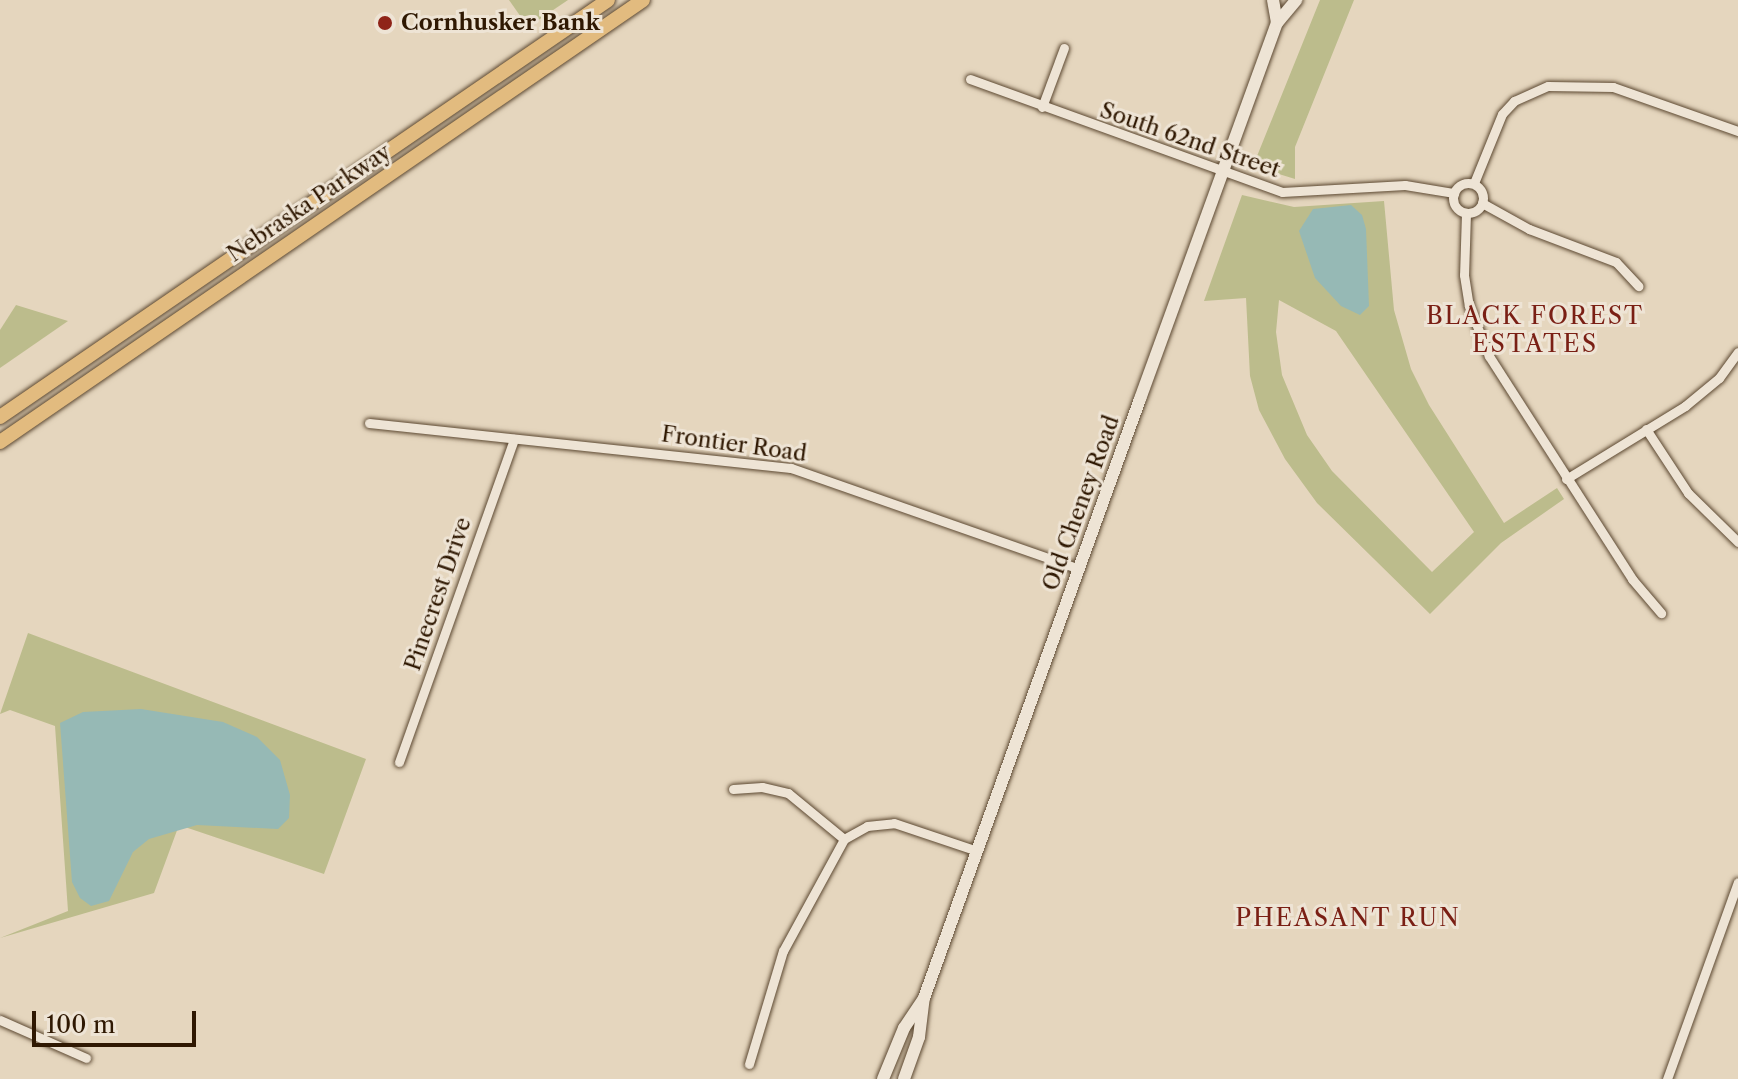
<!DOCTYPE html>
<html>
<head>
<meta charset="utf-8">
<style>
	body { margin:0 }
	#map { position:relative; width:1738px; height:1079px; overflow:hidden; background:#e5d6be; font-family:"Libre Caslon Text",serif }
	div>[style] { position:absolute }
	.green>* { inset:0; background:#bcbc8c }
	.water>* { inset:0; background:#96b9b5 }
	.roads { filter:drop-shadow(0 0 2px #5c4831) drop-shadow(0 0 2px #5c4831) }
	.minor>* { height:9px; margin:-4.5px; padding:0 4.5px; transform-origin:4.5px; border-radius:4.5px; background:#eee4d5 }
	.minor>.ring { margin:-4.5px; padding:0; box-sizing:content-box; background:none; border:9px solid #eee4d5; border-radius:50% }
	.secondary>* { height:12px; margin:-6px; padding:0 6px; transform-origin:6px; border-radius:6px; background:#eee4d5 }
	.primary>* { height:14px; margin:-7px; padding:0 7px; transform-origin:7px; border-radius:7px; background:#e2bb7f }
	.dots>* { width:22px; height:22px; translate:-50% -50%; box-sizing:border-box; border:4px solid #eee4d5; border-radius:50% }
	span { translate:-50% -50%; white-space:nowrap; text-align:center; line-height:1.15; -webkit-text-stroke:6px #eee4d5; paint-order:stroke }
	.poi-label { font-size:22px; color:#2f1802; font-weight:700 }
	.left { translate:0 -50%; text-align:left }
	.street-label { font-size:22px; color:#2f1802 }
	.neighbourhood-label { font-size:24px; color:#7a1f14; letter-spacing:2px }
	.scale { position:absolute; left:32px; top:1011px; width:164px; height:36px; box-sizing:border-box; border:4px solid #2f1802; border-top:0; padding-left:10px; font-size:24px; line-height:28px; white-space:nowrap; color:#2f1802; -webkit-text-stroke:6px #eee4d5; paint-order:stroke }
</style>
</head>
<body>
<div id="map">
	<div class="green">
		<div style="clip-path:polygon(509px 0,568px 0,528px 27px)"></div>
		<div style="clip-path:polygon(1320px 0,1354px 0,1295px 147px,1295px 179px,1253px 166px)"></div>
		<div style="clip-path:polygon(evenodd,1242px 195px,1294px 207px,1384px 201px,1394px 310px,1411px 369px,1429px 405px,1504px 523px,1557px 488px,1564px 499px,1501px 543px,1430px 614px,1317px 503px,1285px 459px,1259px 410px,1250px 376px,1246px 298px,1204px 301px,1242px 195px,1279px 300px,1336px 331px,1474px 532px,1432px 572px,1332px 471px,1307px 435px,1282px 375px,1276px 332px,1279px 300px)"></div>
		<div style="clip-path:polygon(16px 305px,68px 321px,0 368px,0 330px)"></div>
		<div style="clip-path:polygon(28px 633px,366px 759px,324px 874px,179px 825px,154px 893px,0 938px,68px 911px,55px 726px,10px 710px,0 714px)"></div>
	</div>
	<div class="water">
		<div style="clip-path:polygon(1351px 205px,1362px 215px,1366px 229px,1369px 306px,1360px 315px,1341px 306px,1315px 278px,1299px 231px,1313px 209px)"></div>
		<div style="clip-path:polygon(141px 709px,223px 722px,257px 737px,280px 760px,290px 795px,289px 818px,278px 829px,197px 825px,149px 839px,133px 852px,109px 901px,91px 906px,80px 898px,72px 882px,60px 723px,83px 712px)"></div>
	</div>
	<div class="roads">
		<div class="minor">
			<div style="left:970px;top:79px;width:332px;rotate:19.9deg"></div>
			<div style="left:1282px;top:192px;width:123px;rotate:-3.3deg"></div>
			<div style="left:1405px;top:185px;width:50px;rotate:9.3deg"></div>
			<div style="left:1042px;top:107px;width:63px;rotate:-69.6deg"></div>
			<div style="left:1474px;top:183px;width:74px;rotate:-67.9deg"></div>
			<div style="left:1502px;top:114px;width:18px;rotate:-47deg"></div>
			<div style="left:1514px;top:101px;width:37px;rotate:-24deg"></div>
			<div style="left:1548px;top:86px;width:65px;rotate:0.9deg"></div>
			<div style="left:1613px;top:87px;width:133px;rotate:19.4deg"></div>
			<div class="ring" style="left:1453px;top:183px;width:21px;height:21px"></div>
			<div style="left:1482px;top:203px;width:54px;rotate:29deg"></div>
			<div style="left:1529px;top:229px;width:93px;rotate:20.8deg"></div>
			<div style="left:1616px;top:262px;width:33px;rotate:47deg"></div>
			<div style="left:1466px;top:213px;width:62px;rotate:91.8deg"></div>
			<div style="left:1464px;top:275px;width:31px;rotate:81deg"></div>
			<div style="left:1469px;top:306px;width:54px;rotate:68.2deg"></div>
			<div style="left:1489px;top:356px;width:265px;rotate:57.3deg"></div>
			<div style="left:1632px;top:579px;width:45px;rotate:49.5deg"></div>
			<div style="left:369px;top:423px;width:424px;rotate:6.1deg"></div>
			<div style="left:791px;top:468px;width:305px;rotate:19.3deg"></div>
			<div style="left:1646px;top:429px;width:77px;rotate:56.7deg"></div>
			<div style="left:1688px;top:493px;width:70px;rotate:44.4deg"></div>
			<div style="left:1566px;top:479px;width:140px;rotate:-31.5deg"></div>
			<div style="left:1685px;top:406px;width:44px;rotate:-39.5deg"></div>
			<div style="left:1719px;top:378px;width:32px;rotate:-54deg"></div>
			<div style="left:399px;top:762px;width:343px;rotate:-70.4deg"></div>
			<div style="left:733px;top:789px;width:29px;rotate:-4deg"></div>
			<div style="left:762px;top:787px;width:27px;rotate:13deg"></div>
			<div style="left:788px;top:793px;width:72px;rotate:39.4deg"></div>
			<div style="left:0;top:1020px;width:94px;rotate:23.8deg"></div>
			<div style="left:749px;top:1064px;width:118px;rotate:-73.3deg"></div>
			<div style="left:783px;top:951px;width:128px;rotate:-61.4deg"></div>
			<div style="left:844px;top:839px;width:26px;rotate:-29deg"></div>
			<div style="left:867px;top:826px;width:27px;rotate:-6deg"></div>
			<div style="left:894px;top:823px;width:88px;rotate:18.6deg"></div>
			<div style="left:1667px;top:1079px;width:209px;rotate:-70.2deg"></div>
		</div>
		<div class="secondary">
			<div style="left:1273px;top:0;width:23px;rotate:80deg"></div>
			<div style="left:883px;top:1079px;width:55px;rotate:-67.6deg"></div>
			<div style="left:904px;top:1028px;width:36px;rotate:-56deg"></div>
			<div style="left:904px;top:1079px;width:45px;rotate:-70.3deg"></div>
			<div style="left:919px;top:1037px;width:39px;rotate:-83deg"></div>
			<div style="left:924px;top:998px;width:637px;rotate:-70.17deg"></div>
			<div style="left:1140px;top:399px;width:400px;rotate:-70deg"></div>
			<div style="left:1277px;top:23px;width:30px;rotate:-50deg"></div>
		</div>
		<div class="primary">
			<div style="left:0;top:417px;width:737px;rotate:-34.44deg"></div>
			<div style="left:0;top:442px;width:780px;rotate:-34.5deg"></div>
		</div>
	</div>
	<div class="dots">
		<div style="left:385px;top:23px;background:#8f2418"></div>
	</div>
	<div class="poi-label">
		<span class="left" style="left:401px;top:23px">Cornhusker Bank</span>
	</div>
	<div class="street-label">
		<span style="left:1190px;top:140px;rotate:19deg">South 62nd Street</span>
		<span style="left:309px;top:203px;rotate:-34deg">Nebraska Parkway</span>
		<span style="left:734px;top:444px;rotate:8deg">Frontier Road</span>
		<span style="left:1081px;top:503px;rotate:-70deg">Old Cheney Road</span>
		<span style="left:438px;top:594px;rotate:-71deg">Pinecrest Drive</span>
	</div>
	<div class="neighbourhood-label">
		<span style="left:1535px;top:330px">BLACK FOREST<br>ESTATES</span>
		<span style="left:1348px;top:918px">PHEASANT RUN</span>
	</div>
	<div class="scale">100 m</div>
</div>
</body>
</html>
